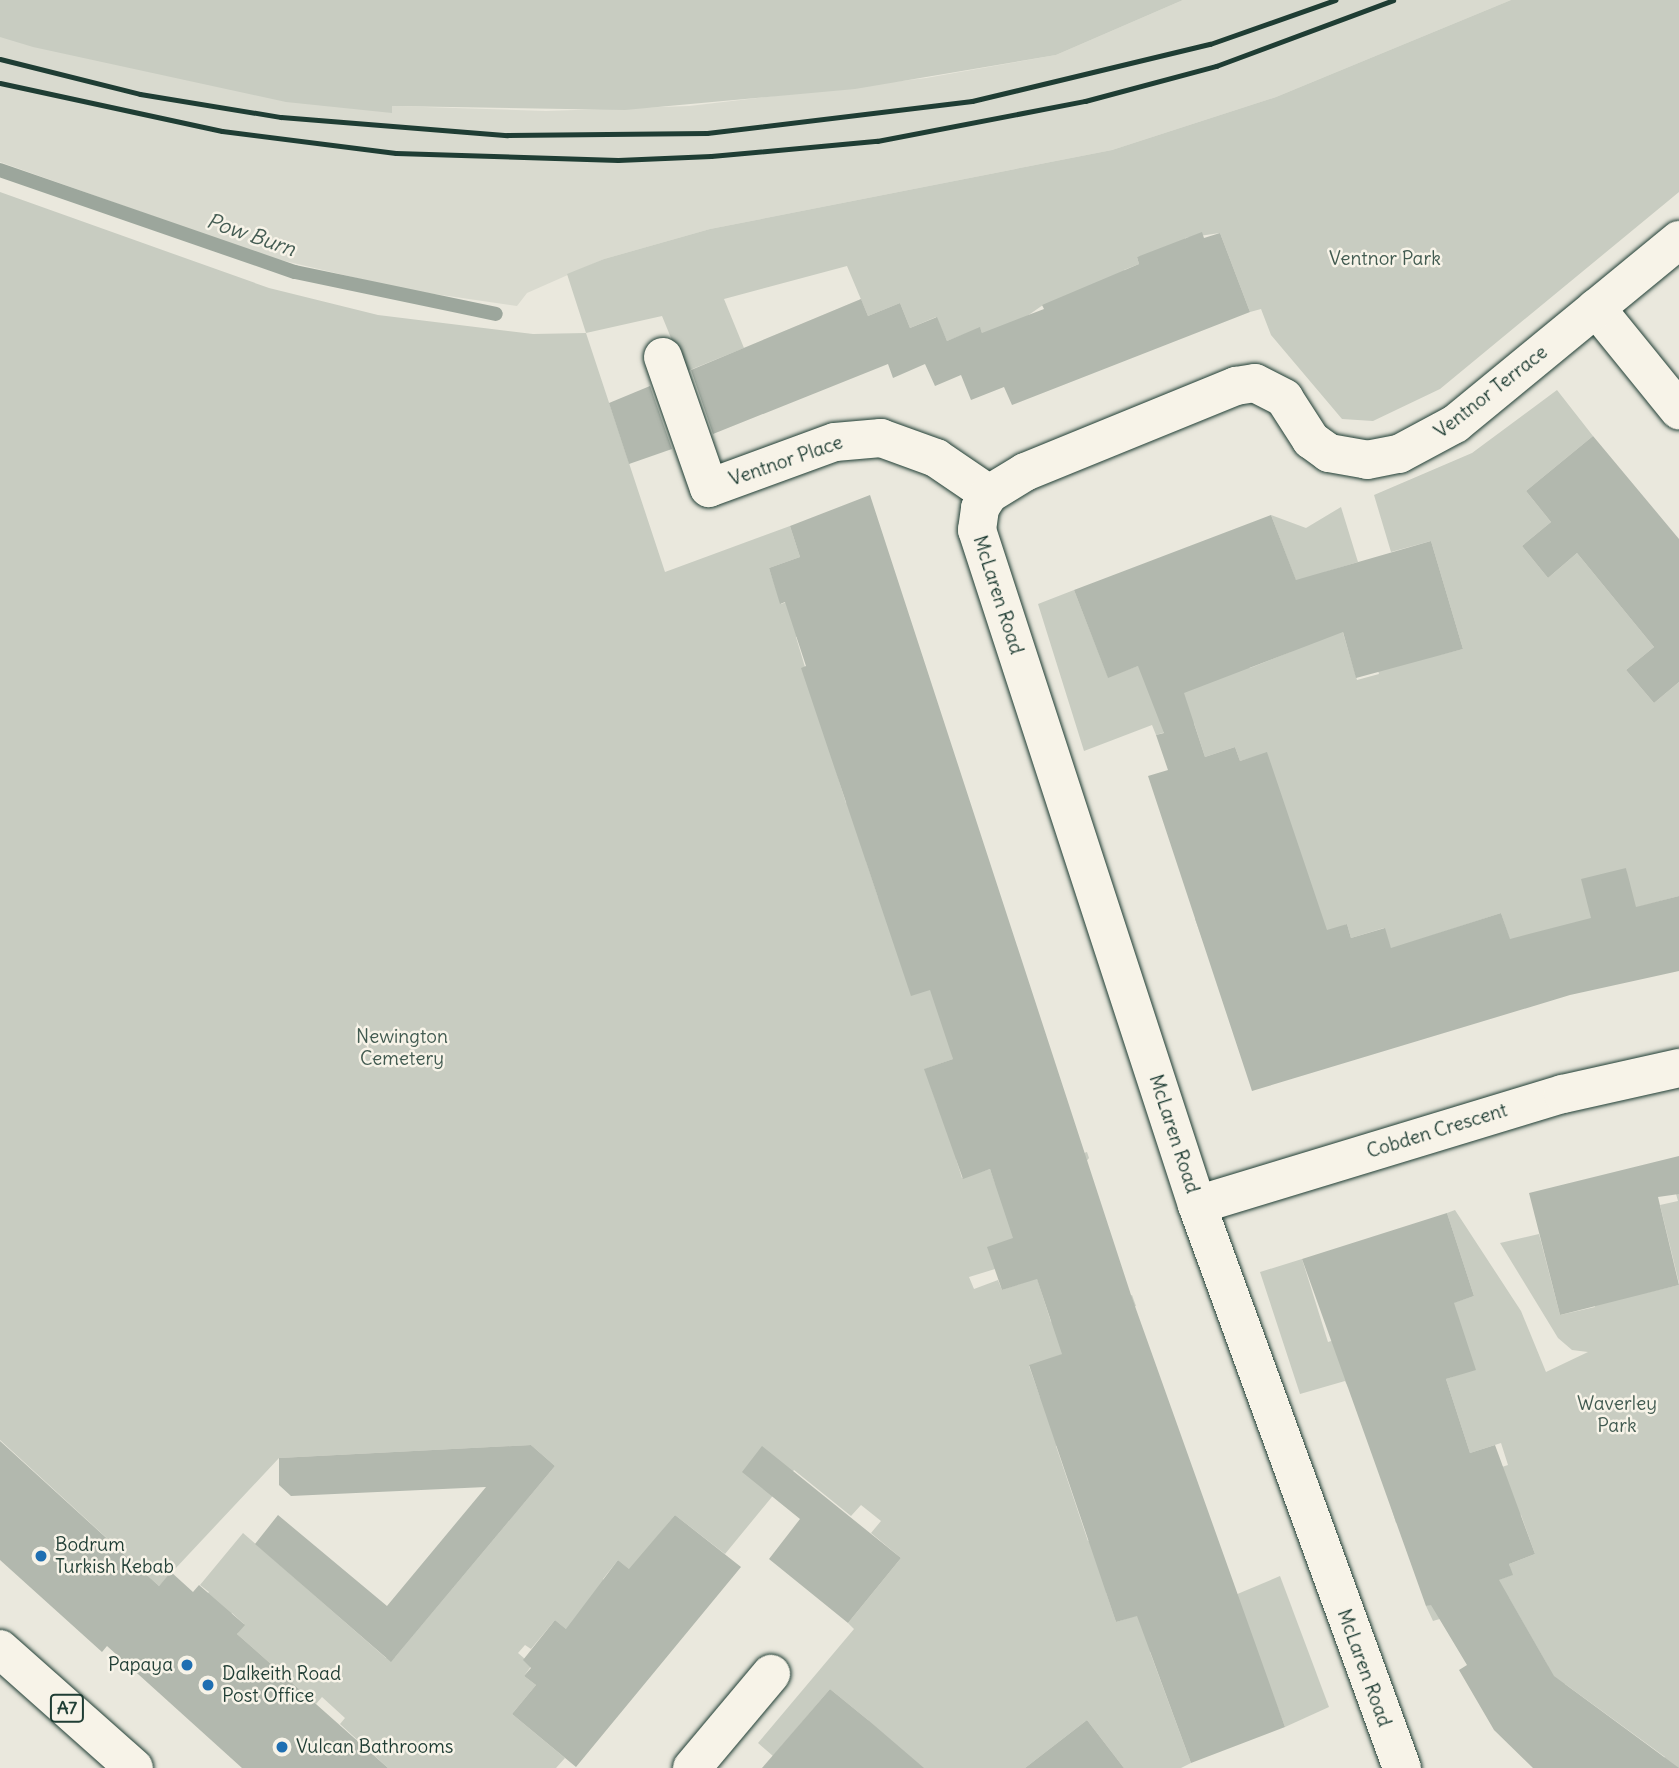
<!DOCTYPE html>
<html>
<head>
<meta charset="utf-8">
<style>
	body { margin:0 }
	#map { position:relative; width:1679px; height:1768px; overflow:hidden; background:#eae8dd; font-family:Delius,sans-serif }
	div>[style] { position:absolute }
	.built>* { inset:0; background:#d9dacf }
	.green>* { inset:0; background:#c8ccc1 }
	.stream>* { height:14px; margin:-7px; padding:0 7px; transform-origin:7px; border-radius:7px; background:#9ca69c }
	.building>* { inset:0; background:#b2b8ae }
	.roads { filter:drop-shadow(0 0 2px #1f3d34) drop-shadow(0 0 2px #1f3d34) }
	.minor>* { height:38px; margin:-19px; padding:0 19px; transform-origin:19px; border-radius:19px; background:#f7f3e8 }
	.primary>* { height:38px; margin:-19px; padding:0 19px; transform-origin:19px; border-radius:19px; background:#f7f3e8 }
	.rail>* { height:5px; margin:-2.5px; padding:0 2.5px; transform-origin:2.5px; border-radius:2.5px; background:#1f3d34 }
	.dots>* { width:19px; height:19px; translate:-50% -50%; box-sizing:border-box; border:4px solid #f7f3e8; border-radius:50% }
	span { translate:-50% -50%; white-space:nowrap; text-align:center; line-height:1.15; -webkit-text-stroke:5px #f7f3e8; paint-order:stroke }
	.shield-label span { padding:2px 5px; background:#f7f3e8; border:2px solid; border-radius:5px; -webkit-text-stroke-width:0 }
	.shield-label { font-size:18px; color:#1f3d34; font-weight:700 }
	.park-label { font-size:19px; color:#415a50 }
	.street-label { font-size:19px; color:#1f3d34 }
	.poi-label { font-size:19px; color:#1f3d34 }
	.left { translate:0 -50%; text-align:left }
	.right { translate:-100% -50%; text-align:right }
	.water-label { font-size:21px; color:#445c53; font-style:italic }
</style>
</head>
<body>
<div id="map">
	<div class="built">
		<div style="clip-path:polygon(0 0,392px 106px,546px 111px,689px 106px,926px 78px,1056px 55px,1183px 0,1511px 0,1276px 97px,1112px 150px,710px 229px,604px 259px,527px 293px,517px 306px,407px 290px,268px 257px,0 162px)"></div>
	</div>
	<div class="green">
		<div style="clip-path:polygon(0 0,1183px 0,1056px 55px,855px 89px,625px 110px,392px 106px,392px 113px,286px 102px,33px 47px,0 37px)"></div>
		<div style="clip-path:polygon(1511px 0,1679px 0,1679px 192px,1440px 389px,1373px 421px,1342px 419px,1271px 335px,1261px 309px,1250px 312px,1220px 233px,1185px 238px,1187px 245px,1137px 257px,1139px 264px,1124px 270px,1153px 349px,1043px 305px,987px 344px,980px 328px,947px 341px,936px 317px,910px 328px,900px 303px,868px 316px,847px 266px,724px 299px,744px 348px,685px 372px,662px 316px,586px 333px,665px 572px,790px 526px,800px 557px,769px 568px,781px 604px,812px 593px,824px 628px,796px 637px,840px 784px,846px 803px,878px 792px,866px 861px,878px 897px,943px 985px,953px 1059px,925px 1069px,937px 1105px,965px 1096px,956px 1159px,962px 1178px,990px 1169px,995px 1183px,1087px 1152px,1089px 1158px,1024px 1241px,995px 1269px,969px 1277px,974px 1289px,998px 1280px,1002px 1290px,1025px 1282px,1035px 1272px,1051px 1322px,1132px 1295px,1136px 1306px,1093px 1321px,1100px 1341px,1029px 1366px,1040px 1397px,1070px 1388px,1086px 1436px,1056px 1446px,1088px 1541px,1115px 1533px,1106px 1592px,1116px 1622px,1230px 1585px,1182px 1641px,1150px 1652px,1191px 1763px,1181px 1768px,1124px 1768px,1087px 1720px,1025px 1768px,892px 1768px,868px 1720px,830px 1689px,773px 1756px,758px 1743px,854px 1629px,848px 1623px,901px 1558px,871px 1533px,881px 1521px,861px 1505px,851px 1516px,794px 1470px,725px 1554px,675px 1515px,630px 1570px,618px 1560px,603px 1579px,637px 1688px,555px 1620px,531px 1649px,525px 1645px,518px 1653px,532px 1665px,524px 1676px,536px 1685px,512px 1714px,565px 1758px,556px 1768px,388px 1768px,340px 1724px,345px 1718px,322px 1697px,316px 1704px,237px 1634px,244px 1624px,232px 1613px,224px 1621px,202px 1600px,209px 1592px,200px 1585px,243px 1533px,386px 1658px,395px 1657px,555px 1466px,531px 1445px,279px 1458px,159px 1586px,0 1440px,0 192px,269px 288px,378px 315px,533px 334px,586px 333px,567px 274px,604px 259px,710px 229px,1112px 150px,1276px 97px)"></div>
		<div style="clip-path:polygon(1557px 390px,1593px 436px,1526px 491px,1551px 522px,1522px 546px,1548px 578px,1577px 553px,1654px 647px,1626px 670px,1654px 703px,1679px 682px,1679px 896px,1631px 909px,1626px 868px,1599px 917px,1512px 947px,1501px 913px,1409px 943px,1400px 976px,1384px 928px,1351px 938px,1347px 924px,1217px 979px,1195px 919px,1282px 890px,1267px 753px,1240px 761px,1235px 747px,1205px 757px,1194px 723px,1156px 735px,1152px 725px,1084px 751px,1038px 604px,1074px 590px,1108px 677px,1143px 664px,1250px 668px,1290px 652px,1280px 623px,1304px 602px,1271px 515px,1306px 528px,1341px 507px,1358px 562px,1325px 572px,1357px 680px,1379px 674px,1372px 649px,1439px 655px,1463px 649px,1431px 541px,1391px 552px,1374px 495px,1472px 453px)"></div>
		<div style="clip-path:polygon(1676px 1194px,1679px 1194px,1679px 1283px,1660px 1205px,1678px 1201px)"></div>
		<div style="clip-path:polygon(1455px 1210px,1521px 1311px,1546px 1372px,1588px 1352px,1572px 1350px,1558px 1338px,1500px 1243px,1539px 1234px,1560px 1315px,1595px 1307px,1588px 1277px,1645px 1293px,1679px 1285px,1679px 1768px,1658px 1768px,1665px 1757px,1565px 1684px,1543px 1714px,1548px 1666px,1509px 1598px,1433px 1621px,1426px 1606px,1512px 1575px,1509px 1564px,1535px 1554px,1521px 1515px,1482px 1492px,1396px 1523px,1390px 1503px,1508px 1465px,1501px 1443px,1470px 1453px,1446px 1379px,1475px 1369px,1348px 1387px,1345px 1381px,1300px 1394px,1260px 1272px,1302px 1259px,1328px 1342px,1401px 1320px,1474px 1296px,1447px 1213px)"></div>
		<div style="clip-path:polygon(1280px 1576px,1329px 1707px,1285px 1727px,1235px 1595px)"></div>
	</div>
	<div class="stream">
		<div style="left:0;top:170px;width:312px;rotate:19.1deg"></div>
		<div style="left:295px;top:272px;width:205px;rotate:11.8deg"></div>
	</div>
	<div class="building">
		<div style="clip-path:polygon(1202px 232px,1204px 238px,1220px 233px,1250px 312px,1012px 405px,1004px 387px,971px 400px,961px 375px,935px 386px,925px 364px,893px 378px,888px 364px,713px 434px,691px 370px,861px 299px,868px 316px,900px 303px,910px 328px,937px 317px,947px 341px,980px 327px,982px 333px,1044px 309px,1042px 305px,1139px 264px,1137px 257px)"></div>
		<div style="clip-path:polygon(650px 386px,672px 449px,629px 464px,609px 403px)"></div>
		<div style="clip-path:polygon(1593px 436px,1679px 539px,1679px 682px,1654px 703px,1626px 670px,1654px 647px,1577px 553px,1548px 578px,1522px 546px,1551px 522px,1526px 491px)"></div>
		<div style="clip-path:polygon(870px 495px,1131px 1295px,1285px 1727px,1191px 1763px,1137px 1616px,1116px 1622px,1029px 1365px,1062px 1354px,1037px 1279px,1002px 1290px,987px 1247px,1013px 1238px,990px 1169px,963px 1179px,924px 1069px,953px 1059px,930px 990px,911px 996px,801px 668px,806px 666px,785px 602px,780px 604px,769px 568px,800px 557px,790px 526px)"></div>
		<div style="clip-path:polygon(1271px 515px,1296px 580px,1431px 541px,1463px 649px,1356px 678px,1343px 632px,1184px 693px,1205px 757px,1235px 747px,1240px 761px,1267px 752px,1327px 930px,1347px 924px,1351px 938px,1385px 928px,1391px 948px,1501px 913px,1510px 939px,1591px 918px,1581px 879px,1626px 868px,1636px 907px,1679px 896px,1679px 971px,1570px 995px,1252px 1091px,1148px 776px,1168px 770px,1156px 735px,1164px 733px,1138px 666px,1108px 678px,1074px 590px)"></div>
		<div style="clip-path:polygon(1679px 1156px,1679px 1194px,1658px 1197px,1679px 1285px,1560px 1315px,1529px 1193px)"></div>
		<div style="clip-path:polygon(1447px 1213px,1474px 1296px,1454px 1303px,1476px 1370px,1446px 1379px,1470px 1453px,1495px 1445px,1535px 1554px,1509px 1564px,1513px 1575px,1499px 1580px,1554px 1676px,1679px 1768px,1533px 1768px,1494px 1730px,1459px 1670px,1467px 1665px,1431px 1605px,1426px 1606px,1302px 1259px)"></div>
		<div style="clip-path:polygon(0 1441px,159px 1586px,171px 1572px,193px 1592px,199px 1585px,245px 1625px,237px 1634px,388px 1768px,242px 1768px,107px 1646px,102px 1652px,0 1560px)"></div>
		<div style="clip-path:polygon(531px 1445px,555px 1466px,391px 1662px,255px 1544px,278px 1515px,387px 1606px,486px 1487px,291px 1496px,279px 1485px,279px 1458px)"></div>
		<div style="clip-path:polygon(762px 1446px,901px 1558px,848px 1623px,769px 1559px,800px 1519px,742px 1472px)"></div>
		<div style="clip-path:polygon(675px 1515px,741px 1567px,576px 1767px,512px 1714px,536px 1685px,524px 1676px,531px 1668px,523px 1660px,555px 1620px,566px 1629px,618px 1560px,629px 1569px)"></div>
		<div style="clip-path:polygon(830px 1689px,868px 1720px,924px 1768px,762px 1768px)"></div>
		<div style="clip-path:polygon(1087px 1720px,1124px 1768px,1025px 1768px)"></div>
	</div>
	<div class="roads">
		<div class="minor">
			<div style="left:1596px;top:308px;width:132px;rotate:50.9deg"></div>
			<div style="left:663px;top:357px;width:139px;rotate:70.7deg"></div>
			<div style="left:709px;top:488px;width:134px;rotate:-20.1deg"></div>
			<div style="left:835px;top:442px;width:46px;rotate:-5deg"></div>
			<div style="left:881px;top:438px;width:59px;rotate:20deg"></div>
			<div style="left:936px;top:458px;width:64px;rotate:34.2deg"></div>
			<div style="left:1197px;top:1205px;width:382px;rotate:-16.9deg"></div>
			<div style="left:1563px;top:1094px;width:119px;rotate:-12.6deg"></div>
			<div style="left:692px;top:1768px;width:123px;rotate:-50deg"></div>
			<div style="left:1402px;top:1768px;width:599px;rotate:-110.01deg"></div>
			<div style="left:1197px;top:1205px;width:710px;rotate:-108.05deg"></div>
			<div style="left:977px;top:530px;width:22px;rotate:-82deg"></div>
			<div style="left:980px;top:508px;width:17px;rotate:-57deg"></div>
			<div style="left:989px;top:494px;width:42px;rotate:-31.4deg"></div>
			<div style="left:1025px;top:472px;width:228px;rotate:-22.2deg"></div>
			<div style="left:1236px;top:386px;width:19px;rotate:-9deg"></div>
			<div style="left:1255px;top:383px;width:33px;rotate:27deg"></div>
			<div style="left:1284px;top:398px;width:50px;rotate:57.3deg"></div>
			<div style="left:1311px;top:440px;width:22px;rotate:36deg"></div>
			<div style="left:1329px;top:453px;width:39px;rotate:10deg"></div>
			<div style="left:1367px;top:460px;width:33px;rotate:-11deg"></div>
			<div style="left:1399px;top:454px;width:64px;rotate:-28.2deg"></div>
			<div style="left:1455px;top:424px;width:290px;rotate:-39.4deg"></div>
		</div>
		<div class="primary">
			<div style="left:0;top:1649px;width:179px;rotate:41.6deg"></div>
		</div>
	</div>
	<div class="rail">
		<div style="left:0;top:59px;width:144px;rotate:14deg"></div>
		<div style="left:140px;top:94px;width:143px;rotate:9.3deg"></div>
		<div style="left:281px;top:117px;width:227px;rotate:4.6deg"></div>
		<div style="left:507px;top:135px;width:200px;rotate:-0.6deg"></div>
		<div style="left:707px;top:133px;width:267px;rotate:-6.9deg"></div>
		<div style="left:972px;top:101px;width:245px;rotate:-13.5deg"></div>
		<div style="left:1210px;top:44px;width:133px;rotate:-19.4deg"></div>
		<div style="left:0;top:83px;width:227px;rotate:12.2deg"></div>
		<div style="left:222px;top:131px;width:175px;rotate:7.2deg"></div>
		<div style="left:396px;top:153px;width:222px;rotate:1.8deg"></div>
		<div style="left:618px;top:160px;width:93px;rotate:-2.5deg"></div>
		<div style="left:711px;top:156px;width:167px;rotate:-5.2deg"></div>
		<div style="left:877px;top:141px;width:212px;rotate:-10.9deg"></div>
		<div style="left:1085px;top:101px;width:136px;rotate:-15deg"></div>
		<div style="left:1216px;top:66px;width:189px;rotate:-20.4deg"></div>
	</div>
	<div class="dots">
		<div style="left:41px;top:1556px;background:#1f6fb2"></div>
		<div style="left:187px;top:1665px;background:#1f6fb2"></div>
		<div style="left:208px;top:1685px;background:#1f6fb2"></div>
		<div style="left:282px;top:1747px;background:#1f6fb2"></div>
	</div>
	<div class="shield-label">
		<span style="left:67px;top:1708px">A7</span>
	</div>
	<div class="park-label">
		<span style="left:1385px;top:259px">Ventnor Park</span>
		<span style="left:402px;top:1048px">Newington<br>Cemetery</span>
		<span style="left:1617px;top:1415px">Waverley<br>Park</span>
	</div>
	<div class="street-label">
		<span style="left:1491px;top:392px;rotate:-38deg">Ventnor Terrace</span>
		<span style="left:786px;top:461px;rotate:-19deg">Ventnor Place</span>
		<span style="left:998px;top:595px;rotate:72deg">McLaren Road</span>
		<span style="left:1437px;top:1131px;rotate:-17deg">Cobden Crescent</span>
		<span style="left:1174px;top:1134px;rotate:72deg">McLaren Road</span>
		<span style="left:1364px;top:1668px;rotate:70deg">McLaren Road</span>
	</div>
	<div class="poi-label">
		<span class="left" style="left:55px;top:1556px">Bodrum<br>Turkish Kebab</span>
		<span class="right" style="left:173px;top:1665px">Papaya</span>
		<span class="left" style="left:222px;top:1685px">Dalkeith Road<br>Post Office</span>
		<span class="left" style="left:296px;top:1747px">Vulcan Bathrooms</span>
	</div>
	<div class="water-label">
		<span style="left:251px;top:235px;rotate:19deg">Pow Burn</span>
	</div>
</div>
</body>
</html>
